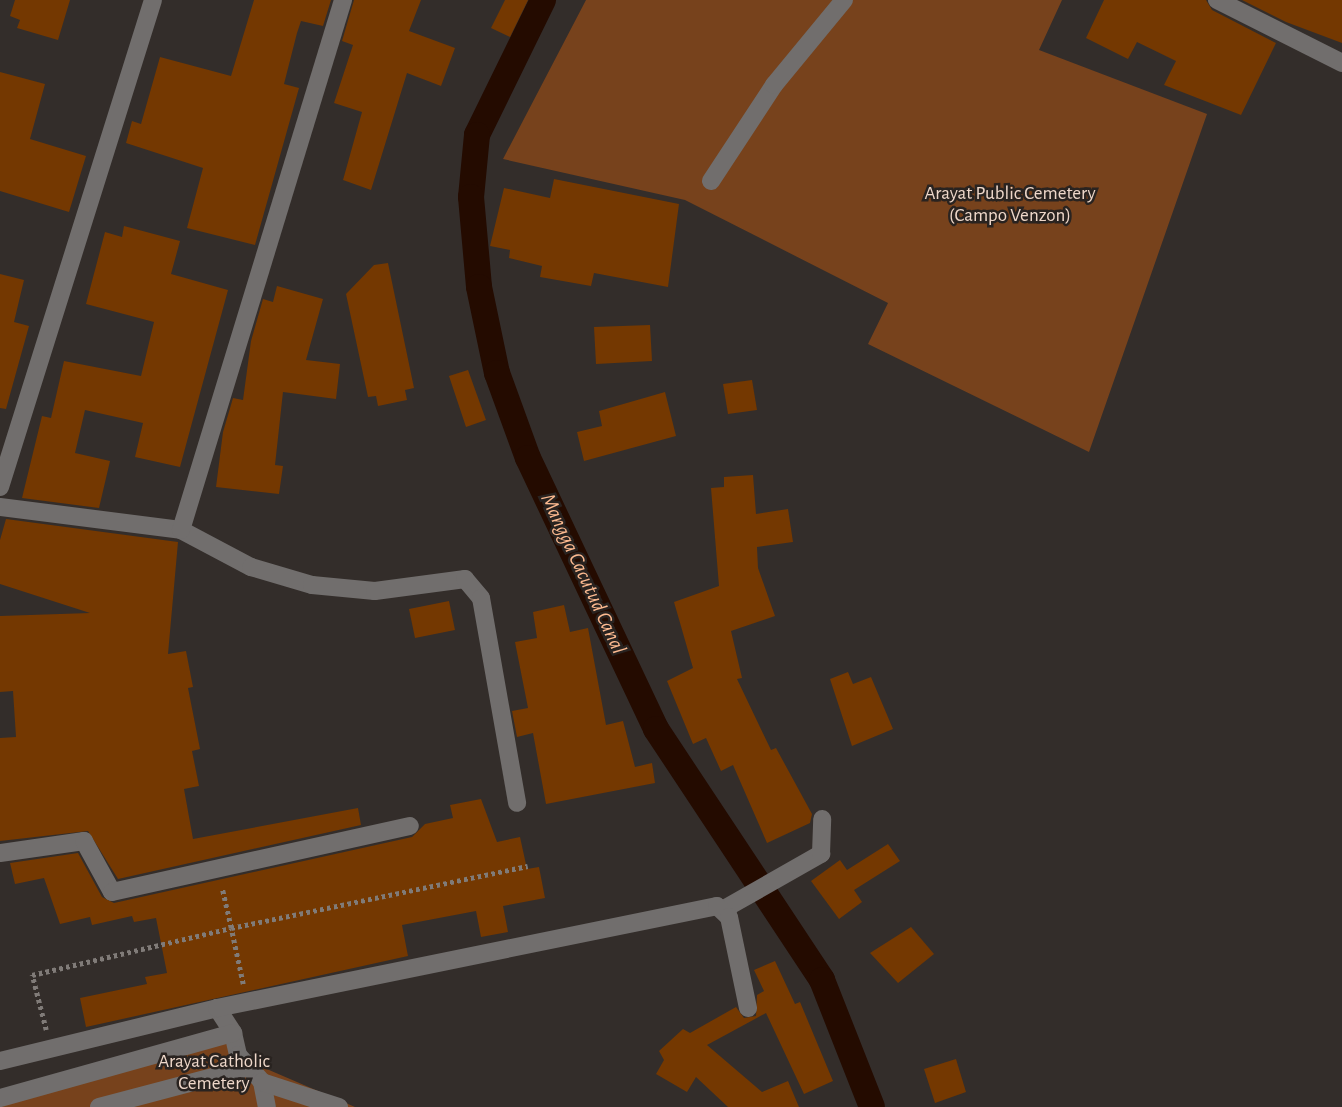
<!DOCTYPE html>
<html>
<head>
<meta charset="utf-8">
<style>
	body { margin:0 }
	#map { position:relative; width:1342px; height:1107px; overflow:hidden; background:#332d2a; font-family:"Alegreya Sans",sans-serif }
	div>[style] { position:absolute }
	.green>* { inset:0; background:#77421c }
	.canal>* { height:26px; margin:-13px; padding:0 13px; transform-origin:13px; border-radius:13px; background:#240b00 }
	.building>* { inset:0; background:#743801 }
	.path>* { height:4.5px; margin-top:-2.25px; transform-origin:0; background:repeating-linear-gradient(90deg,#807b78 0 3.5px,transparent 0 7px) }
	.minor>* { height:18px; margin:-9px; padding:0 9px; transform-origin:9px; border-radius:9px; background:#716e6d }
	span { translate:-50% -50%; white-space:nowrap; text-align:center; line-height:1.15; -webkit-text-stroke:5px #292320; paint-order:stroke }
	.park-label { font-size:19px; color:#efd8ca }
	.water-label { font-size:21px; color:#fdba90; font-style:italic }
</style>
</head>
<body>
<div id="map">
	<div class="green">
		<div style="clip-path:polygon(586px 0,1062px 0,1039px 50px,1207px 114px,1089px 452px,868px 344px,888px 303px,685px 200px,503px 159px)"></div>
		<div style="clip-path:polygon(241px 1032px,246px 1060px,355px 1107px,0 1107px,0 1091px)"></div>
	</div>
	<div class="canal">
		<div style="left:543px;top:0;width:150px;rotate:116.1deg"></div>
		<div style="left:477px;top:135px;width:62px;rotate:95.5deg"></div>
		<div style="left:471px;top:197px;width:90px;rotate:84.9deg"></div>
		<div style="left:479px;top:287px;width:88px;rotate:78.2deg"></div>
		<div style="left:497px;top:373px;width:90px;rotate:70deg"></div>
		<div style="left:528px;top:458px;width:300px;rotate:64.7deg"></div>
		<div style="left:656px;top:729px;width:301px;rotate:56.5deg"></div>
		<div style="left:822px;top:980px;width:136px;rotate:68.5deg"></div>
	</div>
	<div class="building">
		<div style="clip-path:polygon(15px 0,70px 0,58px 40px,17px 28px,20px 20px,10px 16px)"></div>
		<div style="clip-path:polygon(254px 0,331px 0,323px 26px,301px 21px,297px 33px,284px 84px,299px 88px,255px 245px,187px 228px,203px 168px,126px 143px,132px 121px,141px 124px,160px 57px,231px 76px)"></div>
		<div style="clip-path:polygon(354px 0,421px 0,409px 31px,455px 48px,441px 86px,407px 73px,371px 190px,343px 180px,362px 112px,334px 103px,353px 45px,342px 41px)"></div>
		<div style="clip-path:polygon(505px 0,528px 0,510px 37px,491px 28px)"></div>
		<div style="clip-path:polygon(1104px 0,1206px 0,1212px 10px,1276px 43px,1241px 115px,1164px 85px,1176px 61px,1137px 42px,1128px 59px,1086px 38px)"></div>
		<div style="clip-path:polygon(1242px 0,1342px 0,1342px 43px,1286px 22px)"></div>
		<div style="clip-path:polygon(0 72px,45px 84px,30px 139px,86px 156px,69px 212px,0 191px)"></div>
		<div style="clip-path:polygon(554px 179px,679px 204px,668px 287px,594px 273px,591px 286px,540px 277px,542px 266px,509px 258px,510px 250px,490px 246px,504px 188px,550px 198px)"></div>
		<div style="clip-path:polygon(124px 226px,180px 241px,171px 274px,228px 290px,180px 467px,135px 457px,143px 423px,85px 410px,75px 453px,110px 461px,99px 508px,22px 498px,42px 416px,51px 418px,64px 361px,141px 376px,154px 322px,86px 304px,105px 232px,122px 237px)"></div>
		<div style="clip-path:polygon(388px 263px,414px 388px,405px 390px,407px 400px,378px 406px,376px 396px,368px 397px,346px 294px,374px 265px)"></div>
		<div style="clip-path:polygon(0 274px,24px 280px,14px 322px,29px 326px,6px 409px,0 408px)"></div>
		<div style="clip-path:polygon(277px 286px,323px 299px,306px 360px,340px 364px,336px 399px,283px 392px,275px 465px,283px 466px,279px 494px,216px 487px,223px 432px,233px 398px,243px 400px,251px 341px,263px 299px,273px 302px)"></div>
		<div style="clip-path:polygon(650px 325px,652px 361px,596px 364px,594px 327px)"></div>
		<div style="clip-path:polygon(468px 370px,486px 420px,466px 427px,449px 376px)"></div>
		<div style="clip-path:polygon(752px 380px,757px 410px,728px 414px,723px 384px)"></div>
		<div style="clip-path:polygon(665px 392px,676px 436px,584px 461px,577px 432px,602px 426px,599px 411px)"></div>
		<div style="clip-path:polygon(753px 475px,756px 514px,788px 509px,793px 542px,757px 547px,758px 568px,775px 616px,731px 631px,742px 678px,737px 679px,771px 750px,776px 748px,812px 814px,810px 823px,767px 843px,733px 765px,721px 771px,706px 738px,693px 744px,667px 681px,693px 668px,674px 602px,719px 586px,711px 488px,724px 487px,724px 477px)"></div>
		<div style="clip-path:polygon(6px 519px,178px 542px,168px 654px,186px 651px,193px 687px,188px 688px,200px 749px,192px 751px,199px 786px,184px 789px,193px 839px,358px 808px,361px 825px,118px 879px,88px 831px,0 841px,0 738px,16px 737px,13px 691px,0 692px,0 616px,90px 613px,0 584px,0 540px)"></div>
		<div style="clip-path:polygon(449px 601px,455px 630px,415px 638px,409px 609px)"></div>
		<div style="clip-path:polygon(564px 605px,570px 632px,588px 628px,606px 725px,623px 721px,635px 767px,652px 763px,655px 783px,546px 804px,533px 733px,517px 737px,512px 711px,528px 708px,515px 642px,537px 638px,533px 612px)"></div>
		<div style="clip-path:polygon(848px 672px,853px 684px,871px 677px,893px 729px,852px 746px,830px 679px)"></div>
		<div style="clip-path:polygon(481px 799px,497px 842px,520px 837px,527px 869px,539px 867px,545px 898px,503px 906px,508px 932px,481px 937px,476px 911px,402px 925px,408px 956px,86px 1027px,80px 998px,147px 984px,145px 977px,167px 973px,156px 918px,134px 922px,132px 916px,92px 925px,90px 917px,60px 924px,44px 878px,15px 884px,10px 863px,78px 853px,102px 897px,114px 903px,412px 837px,425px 824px,453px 818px,450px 805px)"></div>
		<div style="clip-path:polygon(888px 844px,900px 861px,854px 890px,862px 902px,839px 919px,811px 881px,840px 860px,847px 870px)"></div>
		<div style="clip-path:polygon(911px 927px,934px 954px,898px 983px,870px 953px)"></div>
		<div style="clip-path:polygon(775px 961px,795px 1004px,800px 1002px,833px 1081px,804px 1094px,766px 1013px,707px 1045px,762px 1092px,788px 1081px,799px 1107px,728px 1107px,696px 1077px,687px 1092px,656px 1074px,664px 1060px,659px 1051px,683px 1029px,690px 1033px,736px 1007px,744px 1018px,756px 1016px,757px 995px,764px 991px,754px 970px)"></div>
		<div style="clip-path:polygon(956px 1059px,966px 1092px,935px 1103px,924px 1069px)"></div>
	</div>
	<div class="path">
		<div style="left:243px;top:984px;width:57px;rotate:-102.1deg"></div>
		<div style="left:231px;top:928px;width:303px;rotate:-11.8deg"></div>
		<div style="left:46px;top:1030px;width:57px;rotate:-104.3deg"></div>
		<div style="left:32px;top:975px;width:204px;rotate:-13.3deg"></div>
		<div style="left:231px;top:928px;width:41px;rotate:-102.7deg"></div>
	</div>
	<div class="minor">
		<div style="left:1217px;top:0;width:140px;rotate:26.7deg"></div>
		<div style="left:711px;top:181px;width:115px;rotate:-56.7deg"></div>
		<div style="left:774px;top:85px;width:110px;rotate:-50.5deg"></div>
		<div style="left:0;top:487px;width:510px;rotate:-72.56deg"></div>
		<div style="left:0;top:507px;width:182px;rotate:7.2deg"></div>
		<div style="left:181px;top:530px;width:79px;rotate:27.9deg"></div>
		<div style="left:251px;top:567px;width:64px;rotate:16.4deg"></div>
		<div style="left:312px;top:585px;width:63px;rotate:5.4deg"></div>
		<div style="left:375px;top:591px;width:91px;rotate:-7.6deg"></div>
		<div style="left:465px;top:579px;width:25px;rotate:50deg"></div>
		<div style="left:481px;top:598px;width:208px;rotate:80deg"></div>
		<div style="left:181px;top:530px;width:554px;rotate:-73deg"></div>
		<div style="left:0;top:853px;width:85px;rotate:-8.1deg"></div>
		<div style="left:84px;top:841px;width:58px;rotate:61.2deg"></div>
		<div style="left:112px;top:892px;width:305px;rotate:-12.5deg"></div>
		<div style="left:724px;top:909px;width:112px;rotate:-29.6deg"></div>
		<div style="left:821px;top:854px;width:35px;rotate:-88deg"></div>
		<div style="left:217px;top:1008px;width:30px;rotate:57deg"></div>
		<div style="left:233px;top:1033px;width:23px;rotate:77deg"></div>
		<div style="left:238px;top:1055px;width:36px;rotate:48deg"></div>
		<div style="left:262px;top:1082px;width:25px;rotate:79deg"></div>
		<div style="left:0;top:1061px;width:223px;rotate:-13.7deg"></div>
		<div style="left:217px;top:1008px;width:510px;rotate:-11.53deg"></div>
		<div style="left:717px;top:906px;width:16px;rotate:43deg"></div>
		<div style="left:729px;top:917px;width:93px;rotate:78.2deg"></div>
		<div style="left:262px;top:1082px;width:81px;rotate:18deg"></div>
		<div style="left:0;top:1098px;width:242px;rotate:-15.6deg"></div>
		<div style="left:99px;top:1107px;width:153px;rotate:-14.8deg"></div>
	</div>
	<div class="park-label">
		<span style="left:1010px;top:205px">Arayat Public Cemetery<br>(Campo Venzon)</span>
		<span style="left:214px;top:1073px">Arayat Catholic<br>Cemetery</span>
	</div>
	<div class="water-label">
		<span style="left:583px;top:574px;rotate:65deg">Mangga Cacutud Canal</span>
	</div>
</div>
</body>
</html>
